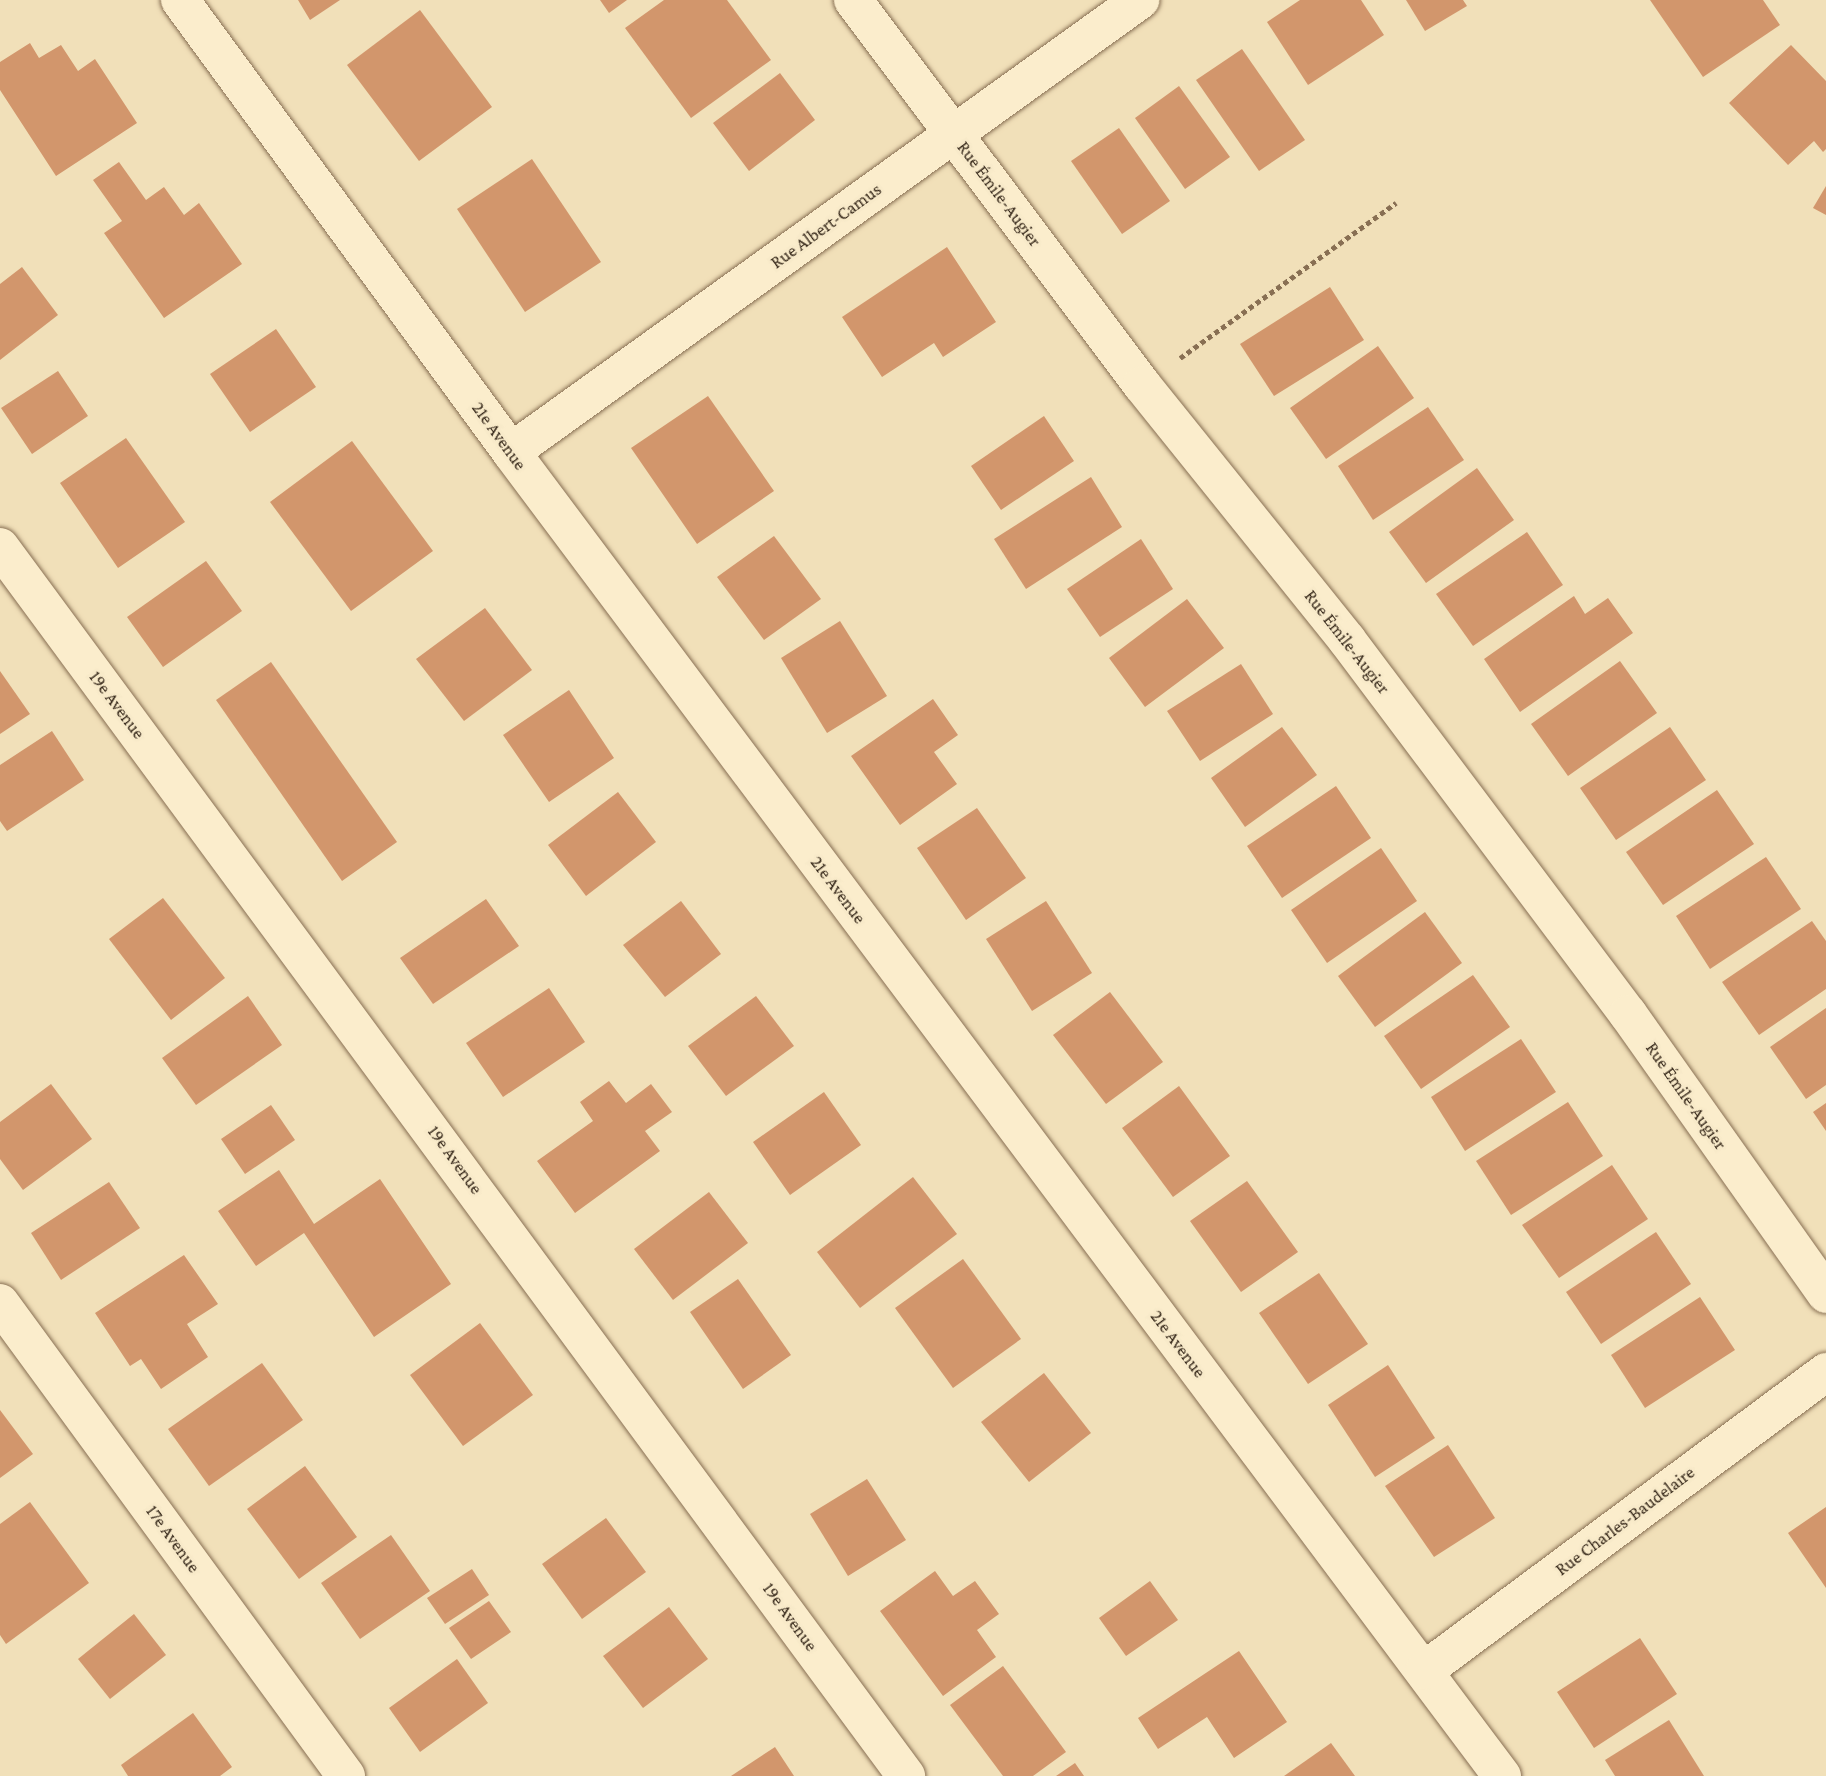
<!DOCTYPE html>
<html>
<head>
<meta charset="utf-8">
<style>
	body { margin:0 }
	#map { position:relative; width:1826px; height:1776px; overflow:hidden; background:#f1e0b9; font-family:"Crimson Pro",serif }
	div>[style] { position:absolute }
	.building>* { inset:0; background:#d2966c }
	.path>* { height:4.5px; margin-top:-2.25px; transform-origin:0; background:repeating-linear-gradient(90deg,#886f53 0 5px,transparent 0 8.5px) }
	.roads { filter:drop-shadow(0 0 2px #886f53) drop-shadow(0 0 2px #886f53) }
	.minor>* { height:38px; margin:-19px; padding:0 19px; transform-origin:19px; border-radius:19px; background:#fbedcc }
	span { translate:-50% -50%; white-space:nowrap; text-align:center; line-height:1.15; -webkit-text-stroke:6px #f8eac9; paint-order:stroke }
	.street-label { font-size:18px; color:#352719 }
</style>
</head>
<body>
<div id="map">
	<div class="building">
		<div style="clip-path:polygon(298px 0,340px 0,310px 20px)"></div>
		<div style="clip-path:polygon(600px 0,627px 0,609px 13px)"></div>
		<div style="clip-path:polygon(664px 0,727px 0,771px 60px,691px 118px,625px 28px)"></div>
		<div style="clip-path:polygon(1300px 0,1361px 0,1384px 35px,1308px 85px,1267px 22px)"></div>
		<div style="clip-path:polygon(1406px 0,1463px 0,1467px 6px,1425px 31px)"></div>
		<div style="clip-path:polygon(1650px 0,1763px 0,1780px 25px,1703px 77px)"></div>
		<div style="clip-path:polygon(420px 10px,492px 107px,419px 161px,347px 65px)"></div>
		<div style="clip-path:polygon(30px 43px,39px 58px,61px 45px,78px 71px,95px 59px,137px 123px,56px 176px,0 90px,0 62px)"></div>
		<div style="clip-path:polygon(1791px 45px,1826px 81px,1826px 149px,1823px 152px,1814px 141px,1788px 165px,1729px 103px)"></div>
		<div style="clip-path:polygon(1242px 49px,1305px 140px,1259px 171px,1196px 80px)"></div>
		<div style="clip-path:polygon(780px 73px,815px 120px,749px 171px,713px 123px)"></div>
		<div style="clip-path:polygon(1179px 86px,1230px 157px,1185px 189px,1135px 118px)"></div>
		<div style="clip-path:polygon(1119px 128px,1170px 201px,1122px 234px,1071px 161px)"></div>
		<div style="clip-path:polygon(532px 159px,601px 262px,525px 312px,457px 209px)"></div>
		<div style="clip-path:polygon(119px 162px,146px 200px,164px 187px,184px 215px,199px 203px,242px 264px,164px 318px,104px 233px,122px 221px,93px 180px)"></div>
		<div style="clip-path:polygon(1826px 186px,1826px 215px,1813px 208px)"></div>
		<div style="clip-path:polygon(947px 247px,996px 322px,943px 357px,934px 343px,882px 377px,842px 317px)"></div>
		<div style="clip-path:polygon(22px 267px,58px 315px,0 360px,0 284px)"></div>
		<div style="clip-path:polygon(1330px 287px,1364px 340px,1274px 396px,1240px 344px)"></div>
		<div style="clip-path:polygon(276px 329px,316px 387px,250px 432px,210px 374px)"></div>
		<div style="clip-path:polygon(1378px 346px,1414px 398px,1326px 459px,1290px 408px)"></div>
		<div style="clip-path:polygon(58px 371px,88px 416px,32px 454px,1px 408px)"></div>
		<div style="clip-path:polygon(708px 396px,774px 491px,697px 544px,631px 448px)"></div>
		<div style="clip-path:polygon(1428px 407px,1464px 460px,1373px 520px,1338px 466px)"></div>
		<div style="clip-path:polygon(1044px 416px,1074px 461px,1001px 510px,971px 466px)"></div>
		<div style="clip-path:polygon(126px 438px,185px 522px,118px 568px,60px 483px)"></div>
		<div style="clip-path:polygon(352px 441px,433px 551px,351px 611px,270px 502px)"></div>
		<div style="clip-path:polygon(1477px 468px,1514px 520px,1426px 583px,1389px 532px)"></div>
		<div style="clip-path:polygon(1091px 477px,1122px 527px,1026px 589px,994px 539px)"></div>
		<div style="clip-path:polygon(1527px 532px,1563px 585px,1473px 646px,1436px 594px)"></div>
		<div style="clip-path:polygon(774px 536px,821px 599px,764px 640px,717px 577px)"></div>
		<div style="clip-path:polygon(1141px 539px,1173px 589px,1100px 637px,1067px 589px)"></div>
		<div style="clip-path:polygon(206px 561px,242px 611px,163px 667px,127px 617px)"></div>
		<div style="clip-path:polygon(1574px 596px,1585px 614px,1608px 598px,1633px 633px,1520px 712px,1484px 659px)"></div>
		<div style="clip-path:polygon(1187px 599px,1224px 648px,1145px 707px,1109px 658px)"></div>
		<div style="clip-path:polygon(485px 608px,532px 670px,464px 721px,416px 659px)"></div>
		<div style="clip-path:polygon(840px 621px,887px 696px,827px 733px,781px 658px)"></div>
		<div style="clip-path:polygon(1620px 661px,1657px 713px,1568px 776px,1531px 724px)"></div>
		<div style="clip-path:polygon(271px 662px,397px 842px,342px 881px,216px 700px)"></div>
		<div style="clip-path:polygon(1241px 664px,1273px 714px,1200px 761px,1167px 711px)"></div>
		<div style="clip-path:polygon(0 671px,30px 714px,0 734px)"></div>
		<div style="clip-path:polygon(569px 690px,614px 758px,549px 802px,503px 735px)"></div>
		<div style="clip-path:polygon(933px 699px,958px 735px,934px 752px,957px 784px,900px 825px,851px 756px)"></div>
		<div style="clip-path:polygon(1282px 727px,1317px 775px,1245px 827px,1211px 778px)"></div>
		<div style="clip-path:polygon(1670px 727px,1706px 780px,1616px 840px,1580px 788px)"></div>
		<div style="clip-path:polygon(52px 731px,84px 780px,7px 831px,0 821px,0 765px)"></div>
		<div style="clip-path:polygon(1336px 786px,1371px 838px,1282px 898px,1247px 846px)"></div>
		<div style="clip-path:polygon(1717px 790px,1754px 844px,1663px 905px,1626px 852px)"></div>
		<div style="clip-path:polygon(618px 792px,656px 842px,586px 896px,548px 845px)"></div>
		<div style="clip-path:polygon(977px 808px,1026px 878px,966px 920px,917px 848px)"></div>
		<div style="clip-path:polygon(1381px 848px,1417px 901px,1327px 963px,1291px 910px)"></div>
		<div style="clip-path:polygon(1766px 857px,1801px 909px,1710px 969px,1676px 916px)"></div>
		<div style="clip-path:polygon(163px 898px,225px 978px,171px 1020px,109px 939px)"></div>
		<div style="clip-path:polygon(486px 899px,519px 946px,433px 1004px,400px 958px)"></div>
		<div style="clip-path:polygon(681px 901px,721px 954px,665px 997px,623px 945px)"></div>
		<div style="clip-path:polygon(1046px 901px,1092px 973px,1032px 1011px,986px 939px)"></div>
		<div style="clip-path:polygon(1425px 912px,1462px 963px,1375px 1027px,1338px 976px)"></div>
		<div style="clip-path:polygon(1812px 921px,1826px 941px,1826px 989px,1759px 1035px,1722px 982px)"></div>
		<div style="clip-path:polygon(1473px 975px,1510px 1027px,1421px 1089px,1384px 1036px)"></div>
		<div style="clip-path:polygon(549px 988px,585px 1042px,503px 1097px,466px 1043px)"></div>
		<div style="clip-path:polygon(1110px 992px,1163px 1062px,1106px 1104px,1053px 1035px)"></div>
		<div style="clip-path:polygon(248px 996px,282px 1045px,196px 1105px,162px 1058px)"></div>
		<div style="clip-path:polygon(756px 996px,794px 1046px,726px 1096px,688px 1046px)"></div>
		<div style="clip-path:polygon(1826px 1008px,1826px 1085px,1806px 1099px,1770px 1047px)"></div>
		<div style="clip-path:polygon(1521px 1039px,1556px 1092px,1465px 1151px,1431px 1097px)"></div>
		<div style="clip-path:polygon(609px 1081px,626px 1103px,651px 1084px,672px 1112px,645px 1131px,660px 1151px,575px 1213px,537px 1161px,593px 1121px,580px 1102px)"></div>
		<div style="clip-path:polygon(51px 1084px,92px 1139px,23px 1190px,0 1159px,0 1122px)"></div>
		<div style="clip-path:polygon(1179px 1086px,1230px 1156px,1173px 1197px,1122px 1128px)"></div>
		<div style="clip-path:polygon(824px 1092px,861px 1145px,790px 1195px,753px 1142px)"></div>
		<div style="clip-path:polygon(1568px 1102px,1603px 1156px,1511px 1215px,1476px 1161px)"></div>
		<div style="clip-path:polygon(1826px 1103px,1826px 1131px,1813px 1112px)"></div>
		<div style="clip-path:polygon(271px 1105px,295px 1140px,245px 1174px,221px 1139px)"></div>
		<div style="clip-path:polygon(1612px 1165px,1648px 1219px,1559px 1278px,1522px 1225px)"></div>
		<div style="clip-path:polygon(279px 1170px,314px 1224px,380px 1179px,451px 1284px,374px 1337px,304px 1233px,256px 1266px,218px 1211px)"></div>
		<div style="clip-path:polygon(913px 1177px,957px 1234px,860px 1308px,817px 1252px)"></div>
		<div style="clip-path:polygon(1247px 1181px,1298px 1252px,1241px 1292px,1190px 1221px)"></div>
		<div style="clip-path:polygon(109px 1182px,140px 1228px,61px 1280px,31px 1233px)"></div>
		<div style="clip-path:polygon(709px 1192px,748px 1243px,673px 1300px,634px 1249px)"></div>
		<div style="clip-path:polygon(1656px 1232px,1691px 1284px,1601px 1344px,1566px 1292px)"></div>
		<div style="clip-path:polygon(184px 1255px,218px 1304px,187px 1324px,208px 1357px,161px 1389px,141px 1359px,130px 1366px,95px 1313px)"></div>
		<div style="clip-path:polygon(963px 1259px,1021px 1339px,953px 1388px,895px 1308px)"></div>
		<div style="clip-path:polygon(1319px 1273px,1368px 1344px,1308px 1384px,1259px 1313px)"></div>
		<div style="clip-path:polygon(738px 1279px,791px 1355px,743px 1389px,690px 1312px)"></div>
		<div style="clip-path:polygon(1700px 1297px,1735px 1350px,1645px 1408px,1611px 1355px)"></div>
		<div style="clip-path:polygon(480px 1323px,533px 1395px,463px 1446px,410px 1375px)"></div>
		<div style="clip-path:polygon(262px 1363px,303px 1420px,209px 1486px,168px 1429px)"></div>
		<div style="clip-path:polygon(1388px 1365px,1435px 1438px,1375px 1477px,1328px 1405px)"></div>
		<div style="clip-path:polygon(1044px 1373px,1091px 1433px,1029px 1482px,981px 1422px)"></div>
		<div style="clip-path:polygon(0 1410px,33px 1454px,0 1478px)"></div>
		<div style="clip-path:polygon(1448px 1445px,1495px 1518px,1434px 1557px,1385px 1486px)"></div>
		<div style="clip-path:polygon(305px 1466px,357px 1537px,299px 1579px,247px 1509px)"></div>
		<div style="clip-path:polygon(867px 1479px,906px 1540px,848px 1576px,810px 1514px)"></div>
		<div style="clip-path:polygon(30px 1502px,89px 1583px,6px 1644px,0 1635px,0 1524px)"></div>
		<div style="clip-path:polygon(1826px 1507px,1826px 1588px,1788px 1533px)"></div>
		<div style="clip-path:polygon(606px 1518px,646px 1572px,582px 1619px,542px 1564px)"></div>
		<div style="clip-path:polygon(391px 1535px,430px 1591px,360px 1639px,321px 1583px)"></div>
		<div style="clip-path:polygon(472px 1569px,489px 1595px,445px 1624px,427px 1598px)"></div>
		<div style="clip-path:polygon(935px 1571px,953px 1596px,975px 1581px,999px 1614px,977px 1630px,996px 1657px,943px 1696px,880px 1611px)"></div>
		<div style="clip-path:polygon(1150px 1581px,1178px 1620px,1126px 1656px,1099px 1618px)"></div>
		<div style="clip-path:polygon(489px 1601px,511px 1632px,471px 1659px,449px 1628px)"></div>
		<div style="clip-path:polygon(669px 1607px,708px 1659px,643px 1708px,603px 1656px)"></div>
		<div style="clip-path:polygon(134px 1614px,166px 1655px,110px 1699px,78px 1659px)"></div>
		<div style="clip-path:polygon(1640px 1638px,1677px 1694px,1594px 1748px,1557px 1692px)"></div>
		<div style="clip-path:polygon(1239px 1651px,1287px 1722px,1234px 1758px,1207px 1717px,1158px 1749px,1138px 1718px)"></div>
		<div style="clip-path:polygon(457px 1659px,488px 1703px,420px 1752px,389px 1708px)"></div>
		<div style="clip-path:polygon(1003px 1666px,1066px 1752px,1033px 1776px,1003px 1776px,950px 1705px)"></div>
		<div style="clip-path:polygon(193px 1713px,232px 1767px,220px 1776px,128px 1776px,121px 1765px)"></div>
		<div style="clip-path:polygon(1669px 1720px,1704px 1776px,1615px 1776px,1605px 1760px)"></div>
		<div style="clip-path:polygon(1331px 1743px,1355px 1776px,1284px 1776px)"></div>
		<div style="clip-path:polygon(775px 1747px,794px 1776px,731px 1776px)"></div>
		<div style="clip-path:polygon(1075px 1763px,1084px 1776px,1056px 1776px)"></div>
	</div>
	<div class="path">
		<div style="left:1180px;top:358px;width:266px;rotate:-35.7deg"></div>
	</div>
	<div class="roads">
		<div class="minor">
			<div style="left:180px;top:0;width:560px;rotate:53.78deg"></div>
			<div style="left:511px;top:452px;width:1654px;rotate:53.19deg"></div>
			<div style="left:853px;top:0;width:481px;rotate:53.1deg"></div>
			<div style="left:1142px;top:385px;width:327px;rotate:51.2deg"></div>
			<div style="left:1347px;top:640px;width:468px;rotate:53.1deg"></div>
			<div style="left:1628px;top:1014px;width:343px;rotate:54.7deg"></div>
			<div style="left:511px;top:452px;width:775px;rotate:-35.7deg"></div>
			<div style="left:0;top:547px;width:1527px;rotate:53.6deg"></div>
			<div style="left:0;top:1303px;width:586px;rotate:53.81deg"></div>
			<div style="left:1425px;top:1670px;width:500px;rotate:-36.6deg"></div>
		</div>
	</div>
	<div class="street-label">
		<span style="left:999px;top:194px;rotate:53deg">Rue Émile-Augier</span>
		<span style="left:826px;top:226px;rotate:-36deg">Rue Albert-Camus</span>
		<span style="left:499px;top:436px;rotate:54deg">21e Avenue</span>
		<span style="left:1347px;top:642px;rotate:52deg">Rue Émile-Augier</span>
		<span style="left:117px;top:705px;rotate:53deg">19e Avenue</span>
		<span style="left:838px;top:890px;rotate:53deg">21e Avenue</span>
		<span style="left:1686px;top:1096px;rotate:55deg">Rue Émile-Augier</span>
		<span style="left:455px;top:1160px;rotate:54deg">19e Avenue</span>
		<span style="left:1178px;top:1344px;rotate:53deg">21e Avenue</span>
		<span style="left:1625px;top:1521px;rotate:-37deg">Rue Charles-Baudelaire</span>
		<span style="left:173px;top:1539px;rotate:54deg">17e Avenue</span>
		<span style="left:790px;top:1617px;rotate:54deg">19e Avenue</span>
	</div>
</div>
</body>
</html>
